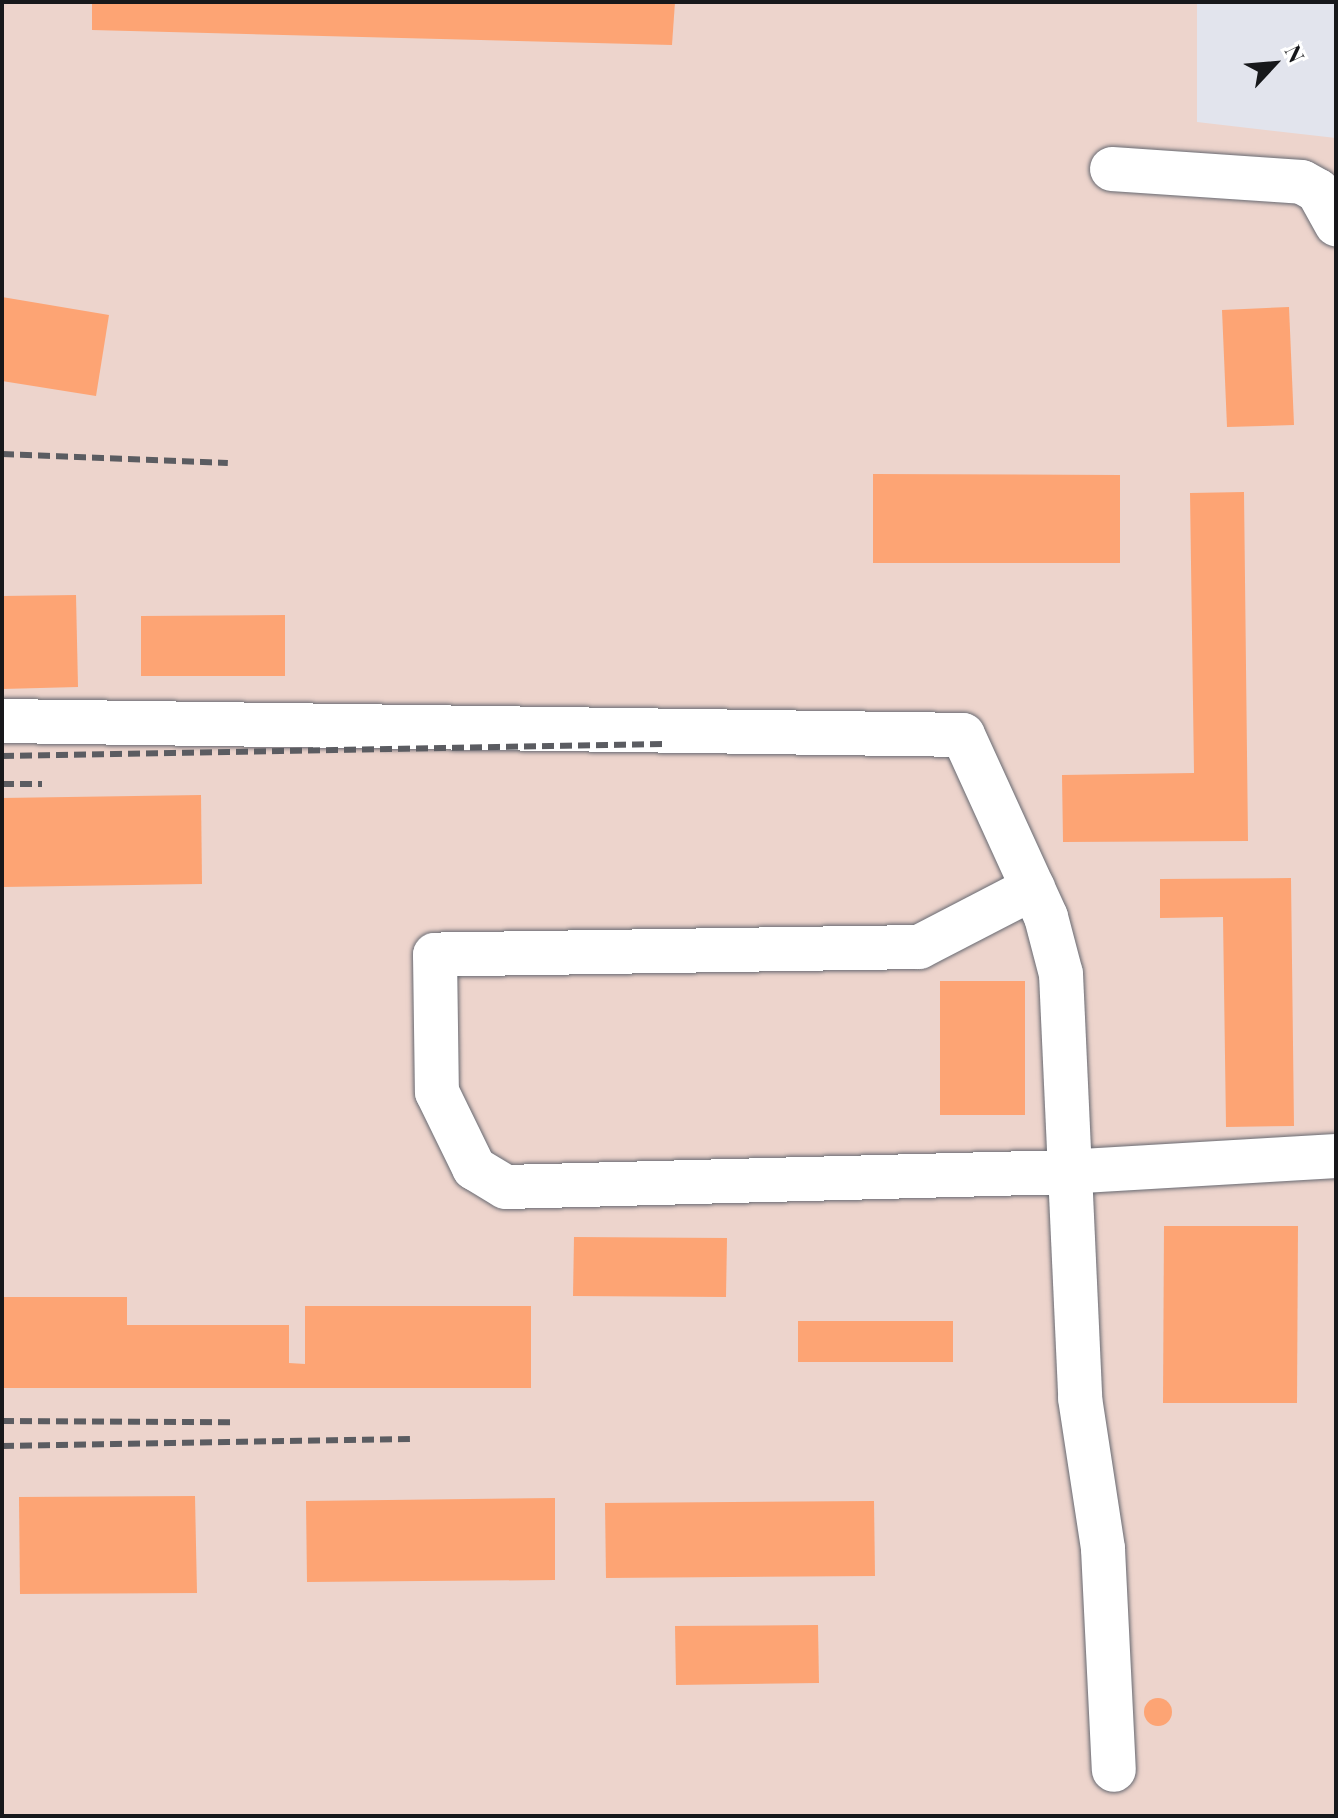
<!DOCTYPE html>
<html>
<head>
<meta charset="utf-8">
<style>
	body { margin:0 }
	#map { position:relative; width:1338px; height:1818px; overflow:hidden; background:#e2e4ed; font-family:"Playfair Display",serif }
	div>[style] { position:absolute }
	.industrial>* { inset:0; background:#edd4cc }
	.building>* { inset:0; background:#fda474 }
	.round { border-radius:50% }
	.roads { filter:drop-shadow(0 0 2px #676971) drop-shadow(0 0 2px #676971) }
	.minor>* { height:44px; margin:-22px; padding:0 22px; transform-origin:22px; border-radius:22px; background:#fff }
	.rail>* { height:6px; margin-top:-3px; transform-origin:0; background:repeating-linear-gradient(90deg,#5b5c61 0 12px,transparent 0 18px) }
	span { translate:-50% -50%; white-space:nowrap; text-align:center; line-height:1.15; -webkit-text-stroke:6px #fff; paint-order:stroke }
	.frame { position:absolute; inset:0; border:4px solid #17181b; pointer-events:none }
	.north { position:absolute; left:1234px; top:24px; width:80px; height:80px; -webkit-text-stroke:6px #fff; paint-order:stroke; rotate:64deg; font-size:22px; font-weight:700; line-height:32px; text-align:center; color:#17181b }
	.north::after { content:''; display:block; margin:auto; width:28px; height:36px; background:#17181b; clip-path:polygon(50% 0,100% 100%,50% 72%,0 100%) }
</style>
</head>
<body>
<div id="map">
	<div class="industrial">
		<div style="clip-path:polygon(2px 2px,1197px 2px,1197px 122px,1336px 138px,1336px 1816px,2px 1816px)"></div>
	</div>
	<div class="building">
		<div style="clip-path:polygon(92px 2px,675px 2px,672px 45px,92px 30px)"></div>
		<div style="clip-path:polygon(2px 297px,109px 315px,96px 396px,2px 381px)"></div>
		<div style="clip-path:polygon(1289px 307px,1294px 425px,1227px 427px,1222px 310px)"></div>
		<div style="clip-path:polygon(873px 474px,1120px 475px,1120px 563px,873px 563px)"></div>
		<div style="clip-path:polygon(1244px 492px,1248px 841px,1063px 842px,1062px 775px,1194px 773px,1190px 493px)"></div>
		<div style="clip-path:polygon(76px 595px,78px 687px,2px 689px,2px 596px)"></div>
		<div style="clip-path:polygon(285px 615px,285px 676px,141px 676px,141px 616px)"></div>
		<div style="clip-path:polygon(201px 795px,202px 884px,2px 887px,2px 798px)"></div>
		<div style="clip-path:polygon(1291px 878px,1294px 1126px,1226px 1127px,1223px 917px,1160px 918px,1160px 879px)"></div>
		<div style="clip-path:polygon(940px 981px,1025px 981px,1025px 1115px,940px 1115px)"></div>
		<div style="clip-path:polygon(1164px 1226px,1298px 1226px,1297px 1403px,1163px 1403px)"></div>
		<div style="clip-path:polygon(574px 1237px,727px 1238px,726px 1297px,573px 1296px)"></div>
		<div style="clip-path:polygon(2px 1297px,127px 1297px,127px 1325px,289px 1325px,289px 1363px,305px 1364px,305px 1306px,531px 1306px,531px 1388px,2px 1388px)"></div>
		<div style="clip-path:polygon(798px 1321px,953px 1321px,953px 1362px,798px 1362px)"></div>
		<div style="clip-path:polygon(195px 1496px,197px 1593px,20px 1594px,19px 1497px)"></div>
		<div style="clip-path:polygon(555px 1498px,555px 1580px,307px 1582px,306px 1501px)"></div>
		<div style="clip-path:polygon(874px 1501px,875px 1576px,606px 1578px,605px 1503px)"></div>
		<div style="clip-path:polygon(818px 1625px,819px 1683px,676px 1685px,675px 1626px)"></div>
		<div class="round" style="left:1144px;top:1698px;width:28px;height:28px"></div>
	</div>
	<div class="roads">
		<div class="minor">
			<div style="left:1112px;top:169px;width:190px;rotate:3.9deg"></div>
			<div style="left:1302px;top:182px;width:18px;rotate:29deg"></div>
			<div style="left:1318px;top:191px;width:38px;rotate:61deg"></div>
			<div style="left:2px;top:721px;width:961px;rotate:0.83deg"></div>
			<div style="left:963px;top:735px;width:200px;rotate:65.5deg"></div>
			<div style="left:1046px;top:917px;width:59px;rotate:75.3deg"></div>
			<div style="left:1061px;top:974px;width:424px;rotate:87.4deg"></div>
			<div style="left:1080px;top:1398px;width:153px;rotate:81.3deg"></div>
			<div style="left:1103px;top:1549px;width:221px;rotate:87.2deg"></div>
			<div style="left:1033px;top:888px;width:128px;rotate:152.6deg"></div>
			<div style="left:919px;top:947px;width:484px;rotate:179.1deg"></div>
			<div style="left:435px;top:955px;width:137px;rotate:89.2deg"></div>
			<div style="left:437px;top:1092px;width:85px;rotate:64deg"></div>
			<div style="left:474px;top:1168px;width:37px;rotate:31deg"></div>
			<div style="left:506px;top:1187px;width:560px;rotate:-1.53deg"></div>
			<div style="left:1066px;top:1172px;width:270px;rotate:-3.4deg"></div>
		</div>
	</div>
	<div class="rail">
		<div style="left:2px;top:454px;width:226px;rotate:2.3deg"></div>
		<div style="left:2px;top:756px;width:661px;rotate:-1.04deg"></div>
		<div style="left:2px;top:784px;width:40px"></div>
		<div style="left:2px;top:1421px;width:228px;rotate:0.3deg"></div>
		<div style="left:2px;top:1446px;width:408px;rotate:-1deg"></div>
	</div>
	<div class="frame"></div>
	<div class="north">N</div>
</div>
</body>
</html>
